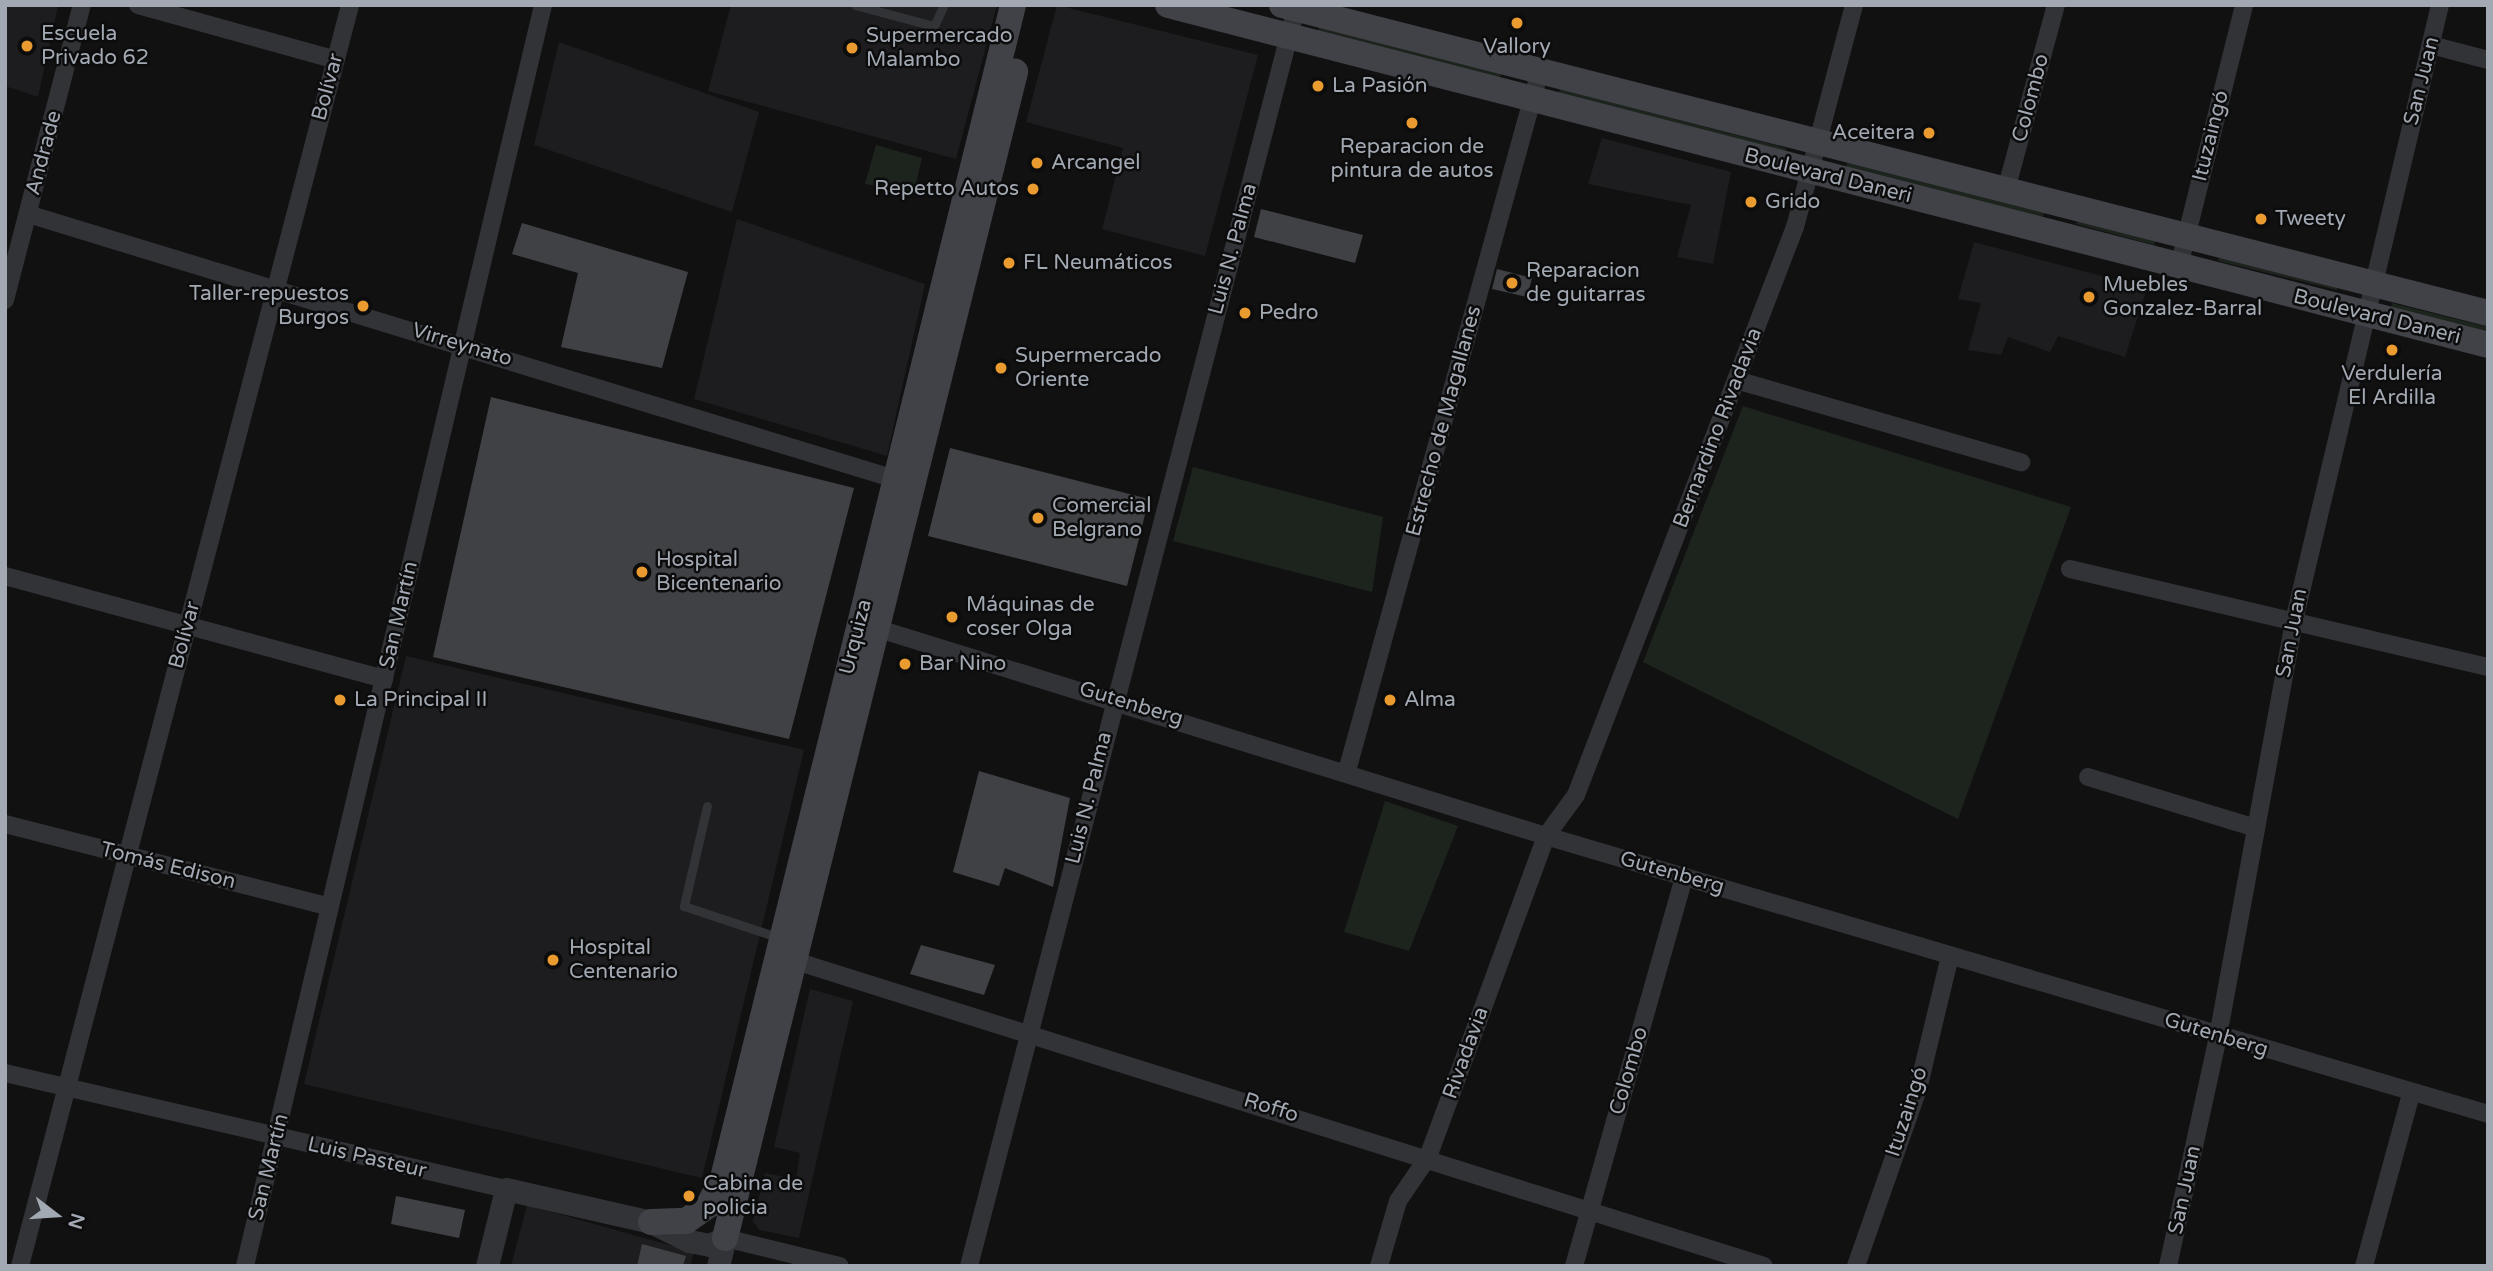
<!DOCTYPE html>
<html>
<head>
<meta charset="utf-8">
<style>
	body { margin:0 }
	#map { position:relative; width:2493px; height:1271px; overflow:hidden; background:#111112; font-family:"Varela Round",sans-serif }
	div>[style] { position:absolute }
	.built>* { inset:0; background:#1d1d1f }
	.green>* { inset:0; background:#1d241d }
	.building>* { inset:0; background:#404145 }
	.service>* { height:9px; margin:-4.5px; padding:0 4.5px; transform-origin:4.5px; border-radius:4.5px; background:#323337 }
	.minor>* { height:18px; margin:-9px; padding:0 9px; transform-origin:9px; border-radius:9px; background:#323337 }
	.tertiary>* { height:23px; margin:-11.5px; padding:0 11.5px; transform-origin:11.5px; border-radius:11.5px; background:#323337 }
	.secondary>* { height:26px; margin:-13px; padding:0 13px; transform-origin:13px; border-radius:13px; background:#404247 }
	.dots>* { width:19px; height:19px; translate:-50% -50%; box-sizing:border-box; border:4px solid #0c0c0d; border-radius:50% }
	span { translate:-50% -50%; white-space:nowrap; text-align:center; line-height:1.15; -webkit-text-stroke:5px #0c0c0d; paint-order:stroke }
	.poi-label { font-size:21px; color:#a2a9b2 }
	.left { translate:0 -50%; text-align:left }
	.right { translate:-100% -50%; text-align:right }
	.street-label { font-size:21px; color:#a2a9b2 }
	.frame { position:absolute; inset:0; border:7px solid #a2a9b2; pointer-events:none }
	.north { position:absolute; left:21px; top:1180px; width:70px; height:70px; -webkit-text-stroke:5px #0c0c0d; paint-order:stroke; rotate:107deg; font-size:19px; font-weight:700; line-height:28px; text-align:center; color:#a2a9b2 }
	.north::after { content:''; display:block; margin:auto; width:24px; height:32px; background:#a2a9b2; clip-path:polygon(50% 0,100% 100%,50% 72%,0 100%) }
</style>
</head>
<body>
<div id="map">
	<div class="built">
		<div style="clip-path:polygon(5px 5px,58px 6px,38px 97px,5px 86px)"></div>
		<div style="clip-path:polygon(731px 5px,997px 5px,956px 159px,708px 91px)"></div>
		<div style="clip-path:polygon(1057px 5px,1258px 55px,1205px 256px,1102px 229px,1123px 148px,1026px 122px)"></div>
		<div style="clip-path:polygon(559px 42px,759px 112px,732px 212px,534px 145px)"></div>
		<div style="clip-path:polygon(1602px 138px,1731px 172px,1713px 264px,1677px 257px,1691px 205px,1588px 184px)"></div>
		<div style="clip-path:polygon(737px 219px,925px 284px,887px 456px,694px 399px)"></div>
		<div style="clip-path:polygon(1974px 242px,2147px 288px,2125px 357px,2058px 336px,2050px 352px,2008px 337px,2001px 355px,1968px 350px,1981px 303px,1958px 299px)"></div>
		<div style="clip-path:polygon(406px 656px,804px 750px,702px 1178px,304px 1084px)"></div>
		<div style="clip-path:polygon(810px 989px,853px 1001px,799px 1238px,759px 1230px,753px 1221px,765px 1173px,796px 1179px,800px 1153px,774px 1147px)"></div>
		<div style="clip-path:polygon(527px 1205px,694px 1252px,690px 1266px,511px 1266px)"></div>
	</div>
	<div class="green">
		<div style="clip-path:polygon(1319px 26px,1501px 73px,1500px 78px,1318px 32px)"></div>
		<div style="clip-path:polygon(1560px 89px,1786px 148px,1785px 154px,1558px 95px)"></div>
		<div style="clip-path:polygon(876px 145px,922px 158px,914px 192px,865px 184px)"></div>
		<div style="clip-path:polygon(1847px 162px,2044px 213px,2042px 218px,1846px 167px)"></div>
		<div style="clip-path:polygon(2078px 219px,2156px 240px,2154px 245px,2076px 224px)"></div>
		<div style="clip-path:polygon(2219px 255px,2338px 285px,2337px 290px,2218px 261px)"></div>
		<div style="clip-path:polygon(2392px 303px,2488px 327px,2488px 332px,2391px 308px)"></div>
		<div style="clip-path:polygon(1743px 406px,2071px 507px,1958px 819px,1643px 662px)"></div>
		<div style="clip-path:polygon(1193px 467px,1383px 517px,1372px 592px,1173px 541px)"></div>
		<div style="clip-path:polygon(1385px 801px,1458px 826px,1409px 951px,1344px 932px)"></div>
	</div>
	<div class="building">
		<div style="clip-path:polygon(1261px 209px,1363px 235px,1355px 263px,1254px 237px)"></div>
		<div style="clip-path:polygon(522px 223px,688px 272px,662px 368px,561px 347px,578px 273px,512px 254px)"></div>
		<div style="clip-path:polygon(1497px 269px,1532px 278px,1527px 297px,1492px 289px)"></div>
		<div style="clip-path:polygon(491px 397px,854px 488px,789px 739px,433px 657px)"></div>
		<div style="clip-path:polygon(950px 448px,1149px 499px,1127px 586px,928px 536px)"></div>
		<div style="clip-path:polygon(979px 771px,1070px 798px,1053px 887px,1005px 868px,999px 886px,953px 872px)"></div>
		<div style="clip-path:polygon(921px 945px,995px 965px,984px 995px,910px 974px)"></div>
		<div style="clip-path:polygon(396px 1196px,465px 1210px,459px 1238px,391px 1224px)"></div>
		<div style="clip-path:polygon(642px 1244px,686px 1256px,683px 1266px,637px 1266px)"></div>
	</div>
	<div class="service">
		<div style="left:855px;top:5px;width:82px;rotate:14.9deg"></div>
		<div style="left:934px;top:26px;width:23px;rotate:-65deg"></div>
		<div style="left:707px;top:806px;width:103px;rotate:103deg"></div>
		<div style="left:684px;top:906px;width:101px;rotate:18.4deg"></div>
	</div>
	<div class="minor">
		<div style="left:138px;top:5px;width:205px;rotate:15.5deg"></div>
		<div style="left:2431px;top:45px;width:59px;rotate:14.7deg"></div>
		<div style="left:2006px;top:190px;width:192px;rotate:-74.9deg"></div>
		<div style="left:28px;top:214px;width:907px;rotate:17deg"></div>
		<div style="left:2179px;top:266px;width:269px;rotate:-76deg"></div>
		<div style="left:5px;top:300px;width:305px;rotate:-75.4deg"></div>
		<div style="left:1736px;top:380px;width:297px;rotate:16.1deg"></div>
		<div style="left:2070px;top:569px;width:429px;rotate:13.2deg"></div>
		<div style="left:5px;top:576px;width:393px;rotate:15.2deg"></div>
		<div style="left:866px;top:625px;width:712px;rotate:17.24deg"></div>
		<div style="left:1546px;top:836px;width:982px;rotate:16.44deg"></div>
		<div style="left:1347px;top:771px;width:726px;rotate:-74.59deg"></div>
		<div style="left:2088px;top:777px;width:176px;rotate:16.9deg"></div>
		<div style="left:5px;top:824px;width:335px;rotate:14.3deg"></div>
		<div style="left:786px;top:958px;width:1025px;rotate:17.48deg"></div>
		<div style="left:5px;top:1073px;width:514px;rotate:13.04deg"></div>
		<div style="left:725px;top:1238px;width:118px;rotate:13.7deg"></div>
		<div style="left:20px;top:1266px;width:1303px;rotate:-75.33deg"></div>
		<div style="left:245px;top:1266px;width:1296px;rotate:-76.7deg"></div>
		<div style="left:969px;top:1266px;width:1303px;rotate:-75.42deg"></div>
		<div style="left:1379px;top:1266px;width:68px;rotate:-73.7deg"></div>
		<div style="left:1398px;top:1201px;width:53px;rotate:-55.7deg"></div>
		<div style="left:1428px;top:1157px;width:342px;rotate:-69.8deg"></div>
		<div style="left:1546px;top:836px;width:51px;rotate:-53.8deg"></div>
		<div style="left:1576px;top:795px;width:609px;rotate:-68.92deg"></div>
		<div style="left:1795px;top:227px;width:230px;rotate:-75.1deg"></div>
		<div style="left:1574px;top:1266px;width:405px;rotate:-74.2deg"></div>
		<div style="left:1856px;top:1266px;width:188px;rotate:-70.7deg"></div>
		<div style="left:1918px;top:1089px;width:137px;rotate:-76.5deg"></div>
		<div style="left:2168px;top:1266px;width:235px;rotate:-77.7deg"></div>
		<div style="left:2218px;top:1036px;width:422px;rotate:-79.6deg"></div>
		<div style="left:2294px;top:621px;width:633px;rotate:-76.67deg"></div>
		<div style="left:2364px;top:1266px;width:178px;rotate:-74.7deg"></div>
	</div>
	<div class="tertiary">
		<div style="left:487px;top:1266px;width:79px;rotate:-76.1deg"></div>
		<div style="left:506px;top:1189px;width:149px;rotate:12.8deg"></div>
		<div style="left:651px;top:1222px;width:42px;rotate:26.6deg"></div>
		<div style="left:689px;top:1241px;width:20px;rotate:11deg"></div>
		<div style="left:709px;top:1245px;width:17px;rotate:-24deg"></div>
		<div style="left:718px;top:1266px;width:29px;rotate:-76deg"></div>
	</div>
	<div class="secondary">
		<div style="left:1168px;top:5px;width:1363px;rotate:14.44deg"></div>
		<div style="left:1282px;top:5px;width:1245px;rotate:14.33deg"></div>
		<div style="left:651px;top:1222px;width:35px;rotate:-2deg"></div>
		<div style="left:686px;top:1221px;width:28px;rotate:-35deg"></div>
		<div style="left:709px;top:1205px;width:30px;rotate:-63deg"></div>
		<div style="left:723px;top:1178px;width:1208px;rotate:-76.11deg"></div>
		<div style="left:725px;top:1238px;width:1202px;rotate:-76.03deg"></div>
	</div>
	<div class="dots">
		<div style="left:1517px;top:23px;background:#ea9b30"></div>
		<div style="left:27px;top:46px;background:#ea9b30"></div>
		<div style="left:852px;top:48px;background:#ea9b30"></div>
		<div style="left:1318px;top:86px;background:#ea9b30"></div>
		<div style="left:1412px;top:123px;background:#ea9b30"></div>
		<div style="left:1929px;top:133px;background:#ea9b30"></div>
		<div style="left:1037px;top:163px;background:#ea9b30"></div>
		<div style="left:1033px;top:189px;background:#ea9b30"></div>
		<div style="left:1751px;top:202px;background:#ea9b30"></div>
		<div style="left:2261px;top:219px;background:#ea9b30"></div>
		<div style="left:1009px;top:263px;background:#ea9b30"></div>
		<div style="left:1512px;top:283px;background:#ea9b30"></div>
		<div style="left:2089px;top:297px;background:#ea9b30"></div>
		<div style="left:363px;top:306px;background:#ea9b30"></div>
		<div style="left:1245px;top:313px;background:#ea9b30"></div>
		<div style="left:2392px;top:350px;background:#ea9b30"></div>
		<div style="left:1001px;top:368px;background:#ea9b30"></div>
		<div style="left:1038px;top:518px;background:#ea9b30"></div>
		<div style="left:642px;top:572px;background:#ea9b30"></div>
		<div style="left:952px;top:617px;background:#ea9b30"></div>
		<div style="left:905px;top:664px;background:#ea9b30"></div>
		<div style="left:340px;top:700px;background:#ea9b30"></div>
		<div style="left:1390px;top:700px;background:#ea9b30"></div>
		<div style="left:553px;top:960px;background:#ea9b30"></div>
		<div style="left:689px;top:1196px;background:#ea9b30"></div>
	</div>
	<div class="poi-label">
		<span class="left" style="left:41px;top:46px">Escuela<br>Privado 62</span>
		<span class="left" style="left:866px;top:48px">Supermercado<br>Malambo</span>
		<span style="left:1517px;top:47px">Vallory</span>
		<span class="left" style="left:1332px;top:86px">La Pasión</span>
		<span class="right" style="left:1915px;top:133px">Aceitera</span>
		<span style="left:1412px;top:159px">Reparacion de<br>pintura de autos</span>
		<span class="left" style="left:1051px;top:163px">Arcangel</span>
		<span class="right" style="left:1019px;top:189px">Repetto Autos</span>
		<span class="left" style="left:1765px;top:202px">Grido</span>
		<span class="left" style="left:2275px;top:219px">Tweety</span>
		<span class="left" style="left:1023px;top:263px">FL Neumáticos</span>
		<span class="left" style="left:1526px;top:283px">Reparacion<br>de guitarras</span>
		<span class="left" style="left:2103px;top:297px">Muebles<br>Gonzalez-Barral</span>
		<span class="right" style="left:349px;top:306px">Taller-repuestos<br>Burgos</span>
		<span class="left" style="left:1259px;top:313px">Pedro</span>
		<span class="left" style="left:1015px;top:368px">Supermercado<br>Oriente</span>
		<span style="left:2392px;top:386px">Verdulería<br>El Ardilla</span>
		<span class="left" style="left:1052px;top:518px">Comercial<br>Belgrano</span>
		<span class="left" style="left:656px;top:572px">Hospital<br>Bicentenario</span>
		<span class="left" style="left:966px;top:617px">Máquinas de<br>coser Olga</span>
		<span class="left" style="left:919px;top:664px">Bar Nino</span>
		<span class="left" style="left:354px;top:700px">La Principal II</span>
		<span class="left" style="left:1404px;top:700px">Alma</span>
		<span class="left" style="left:569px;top:960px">Hospital<br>Centenario</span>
		<span class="left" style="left:703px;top:1196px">Cabina de<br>policia</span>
	</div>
	<div class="street-label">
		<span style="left:2422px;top:81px;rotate:-76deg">San Juan</span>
		<span style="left:328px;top:87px;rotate:-75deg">Bolívar</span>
		<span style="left:2031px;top:98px;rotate:-75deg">Colombo</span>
		<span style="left:2211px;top:136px;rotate:-76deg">Ituzaingó</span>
		<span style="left:44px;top:153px;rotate:-75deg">Andrade</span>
		<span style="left:1828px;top:176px;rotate:14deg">Boulevard Daneri</span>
		<span style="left:1233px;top:249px;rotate:-75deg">Luis N. Palma</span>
		<span style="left:2377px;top:317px;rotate:14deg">Boulevard Daneri</span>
		<span style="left:462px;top:345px;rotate:17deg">Virreynato</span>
		<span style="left:1444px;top:421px;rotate:-75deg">Estrecho de Magallanes</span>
		<span style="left:1718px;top:428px;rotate:-69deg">Bernardino Rivadavia</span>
		<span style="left:399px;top:615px;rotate:-77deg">San Martín</span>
		<span style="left:2292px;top:633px;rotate:-79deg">San Juan</span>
		<span style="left:185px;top:635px;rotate:-75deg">Bolívar</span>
		<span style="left:856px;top:637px;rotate:-76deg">Urquiza</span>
		<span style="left:1131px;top:704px;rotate:17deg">Gutenberg</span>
		<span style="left:1089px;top:798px;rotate:-76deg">Luis N. Palma</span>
		<span style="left:168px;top:866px;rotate:14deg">Tomás Edison</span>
		<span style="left:1672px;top:873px;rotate:16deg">Gutenberg</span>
		<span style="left:2216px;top:1035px;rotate:17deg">Gutenberg</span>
		<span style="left:1466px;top:1053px;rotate:-70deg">Rivadavia</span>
		<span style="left:1629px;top:1071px;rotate:-74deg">Colombo</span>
		<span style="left:1271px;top:1108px;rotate:17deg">Roffo</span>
		<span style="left:1907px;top:1112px;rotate:-72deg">Ituzaingó</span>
		<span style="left:367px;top:1158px;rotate:13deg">Luis Pasteur</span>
		<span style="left:269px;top:1167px;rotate:-76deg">San Martín</span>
		<span style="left:2185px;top:1190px;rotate:-78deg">San Juan</span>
	</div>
	<div class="frame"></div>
	<div class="north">N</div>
</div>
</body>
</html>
